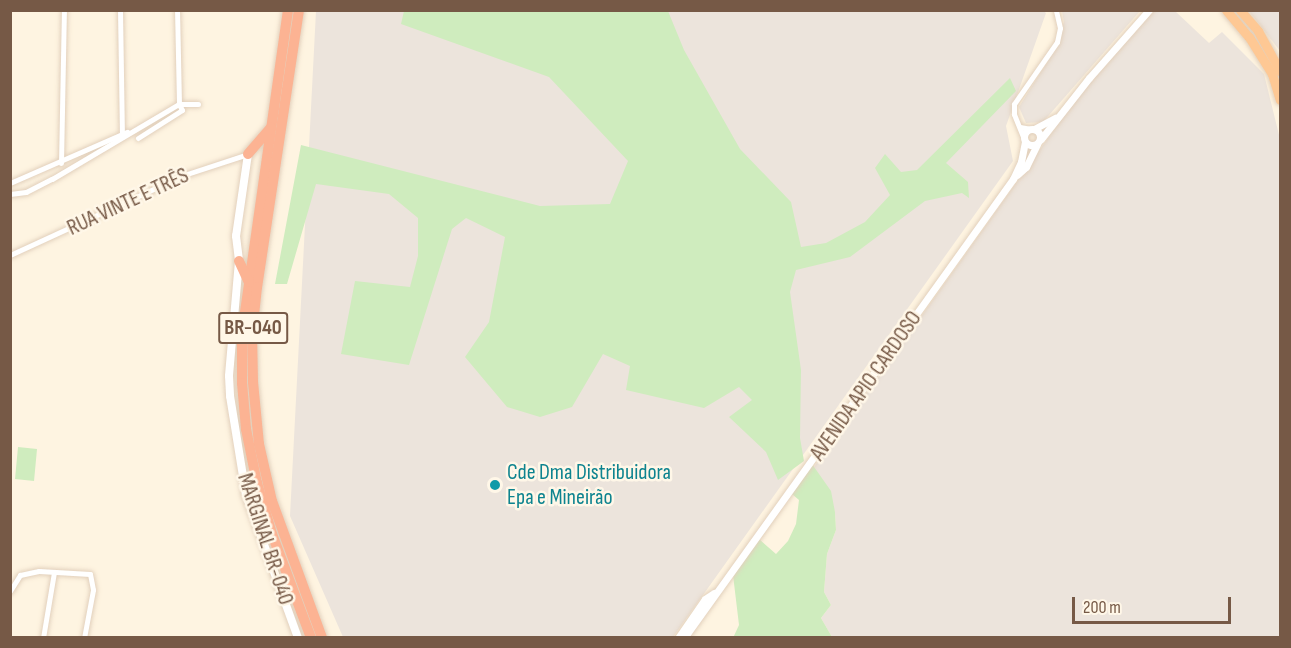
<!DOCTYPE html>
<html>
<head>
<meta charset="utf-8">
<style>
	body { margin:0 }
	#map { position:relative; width:1291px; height:648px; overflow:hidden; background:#fef4e1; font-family:"Sofia Sans Condensed",sans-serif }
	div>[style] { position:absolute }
	.industrial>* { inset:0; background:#ece4dc }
	.green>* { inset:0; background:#cfecbe }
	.roads { filter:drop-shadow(0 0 2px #e2d0bc) drop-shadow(0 0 2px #e2d0bc) }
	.minor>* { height:5px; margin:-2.5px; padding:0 2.5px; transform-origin:2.5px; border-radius:2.5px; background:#fff }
	.tertiary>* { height:7px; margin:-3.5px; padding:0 3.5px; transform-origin:3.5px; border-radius:3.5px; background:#fff }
	.tertiary>.ring { margin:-3.5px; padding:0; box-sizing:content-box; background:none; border:7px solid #fff; border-radius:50% }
	.secondary>* { height:8px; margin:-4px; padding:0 4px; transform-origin:4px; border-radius:4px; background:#fff }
	.trunk>* { height:9px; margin:-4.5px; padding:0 4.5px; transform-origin:4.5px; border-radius:4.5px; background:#fec894 }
	.motorway>* { height:10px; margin:-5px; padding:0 5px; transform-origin:5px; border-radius:5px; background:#fcb393 }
	.dots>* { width:16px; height:16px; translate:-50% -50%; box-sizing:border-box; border:3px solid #fff7e8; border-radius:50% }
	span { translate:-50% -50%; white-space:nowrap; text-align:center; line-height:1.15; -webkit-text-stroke:5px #fff7e8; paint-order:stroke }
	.shield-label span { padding:2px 4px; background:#fff7e8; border:2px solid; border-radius:4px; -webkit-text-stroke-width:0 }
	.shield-label { font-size:21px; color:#765946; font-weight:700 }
	.street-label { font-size:22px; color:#765946 }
	.culture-label { font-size:22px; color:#0d838f }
	.left { translate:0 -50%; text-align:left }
	.frame { position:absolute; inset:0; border:12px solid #765946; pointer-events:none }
	.scale { position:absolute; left:1072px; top:597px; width:159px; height:27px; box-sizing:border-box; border:3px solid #765946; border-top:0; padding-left:8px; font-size:18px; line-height:21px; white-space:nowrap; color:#765946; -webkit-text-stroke:4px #fff7e8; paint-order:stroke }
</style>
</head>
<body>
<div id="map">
	<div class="industrial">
		<div style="clip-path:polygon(1042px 10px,1046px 13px,1006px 126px,1013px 161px,673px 637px,343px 637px,290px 516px,316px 11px)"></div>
		<div style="clip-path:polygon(1062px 11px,1140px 11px,1043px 122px,1026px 123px,1019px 107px,1056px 48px,1064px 22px)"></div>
		<div style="clip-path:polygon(1154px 11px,1175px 11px,1209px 43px,1222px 32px,1264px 74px,1280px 139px,1280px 637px,832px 637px,821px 618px,831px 605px,824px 592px,827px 554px,836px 530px,835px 512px,814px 467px,1078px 96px)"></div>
		<div style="clip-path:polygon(1249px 11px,1280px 11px,1280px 51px)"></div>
	</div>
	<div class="green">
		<div style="clip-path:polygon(404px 11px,668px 11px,684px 50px,740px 149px,791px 202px,801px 247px,826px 243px,865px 222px,890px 195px,875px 168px,885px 154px,901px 172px,917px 170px,1010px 78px,1016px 91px,946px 163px,968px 182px,969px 198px,962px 193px,925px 201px,850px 257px,796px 270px,790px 292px,801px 370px,800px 438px,804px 461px,778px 480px,766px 452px,729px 417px,752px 400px,739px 387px,704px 408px,626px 390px,630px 366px,603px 354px,572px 407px,540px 417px,507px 407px,465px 357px,489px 322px,505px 237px,466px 218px,452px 229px,409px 365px,341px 354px,355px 281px,410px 287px,418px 256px,418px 218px,389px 194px,316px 184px,287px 284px,275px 284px,301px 145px,540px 206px,610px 204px,628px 161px,549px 77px,401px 24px)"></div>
		<div style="clip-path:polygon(18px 447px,37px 449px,34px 481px,15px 479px)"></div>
		<div style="clip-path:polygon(812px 464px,831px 491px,835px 512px,836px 530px,827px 554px,824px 592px,831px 605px,821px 618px,832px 637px,733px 638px,739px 625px,733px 575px,759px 539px,776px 554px,788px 541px,796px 524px,799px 500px,792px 494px)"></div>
	</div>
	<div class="roads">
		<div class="minor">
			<div style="left:120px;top:10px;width:127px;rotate:89.1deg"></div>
			<div style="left:1020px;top:127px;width:11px;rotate:10deg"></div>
			<div style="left:138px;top:138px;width:52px;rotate:-32.5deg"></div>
			<div style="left:182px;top:110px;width:7px;rotate:-117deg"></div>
			<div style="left:179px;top:104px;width:94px;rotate:-91.2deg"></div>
			<div style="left:1024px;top:139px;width:27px;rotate:-112deg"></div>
			<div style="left:1014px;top:114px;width:10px;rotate:-90deg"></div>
			<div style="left:1014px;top:104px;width:75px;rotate:-55.3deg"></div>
			<div style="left:1057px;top:42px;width:14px;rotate:-78deg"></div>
			<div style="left:1060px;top:28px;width:18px;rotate:-103deg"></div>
			<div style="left:61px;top:163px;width:153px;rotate:-88.9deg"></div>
			<div style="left:10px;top:183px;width:128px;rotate:-23.6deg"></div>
			<div style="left:10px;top:194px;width:16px;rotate:-7deg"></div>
			<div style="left:26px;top:192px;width:29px;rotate:-27deg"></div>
			<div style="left:52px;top:179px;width:147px;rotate:-30.6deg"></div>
			<div style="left:179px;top:104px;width:19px"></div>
			<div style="left:10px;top:255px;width:192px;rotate:-24.7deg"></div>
			<div style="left:184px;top:175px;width:67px;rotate:-18.2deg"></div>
			<div style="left:10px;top:591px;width:19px;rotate:-58deg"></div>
			<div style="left:20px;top:575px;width:19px;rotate:-12deg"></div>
			<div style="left:39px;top:571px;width:51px;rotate:3.4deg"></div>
			<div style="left:90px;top:574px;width:16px;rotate:79deg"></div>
			<div style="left:93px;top:590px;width:49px;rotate:100.6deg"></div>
			<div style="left:43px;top:638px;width:67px;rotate:-80.5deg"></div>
		</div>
		<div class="tertiary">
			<div class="ring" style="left:1024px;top:129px;width:9px;height:9px"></div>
			<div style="left:1034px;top:129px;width:24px;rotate:-28deg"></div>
			<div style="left:1041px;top:139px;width:78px;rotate:-51.8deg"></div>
			<div style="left:1089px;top:78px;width:91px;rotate:-48.6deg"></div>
			<div style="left:1017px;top:175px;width:12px;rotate:-42deg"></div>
			<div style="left:1026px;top:167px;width:25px;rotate:-64deg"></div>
			<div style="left:678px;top:638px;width:47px;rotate:-55.3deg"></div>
			<div style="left:705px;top:599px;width:11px;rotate:-34deg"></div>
			<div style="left:684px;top:638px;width:565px;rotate:-54.37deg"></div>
			<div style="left:1013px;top:179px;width:19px;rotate:-65deg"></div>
			<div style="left:1021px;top:162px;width:20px;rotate:-79deg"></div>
		</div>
		<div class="secondary">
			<div style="left:248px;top:154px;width:83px;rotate:98.3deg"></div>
			<div style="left:236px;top:236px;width:25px;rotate:83deg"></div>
			<div style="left:239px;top:261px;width:115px;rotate:95deg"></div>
			<div style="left:229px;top:376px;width:20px;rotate:87deg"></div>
			<div style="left:230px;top:396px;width:100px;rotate:80.8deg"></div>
			<div style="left:246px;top:495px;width:152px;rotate:70deg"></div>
		</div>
		<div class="trunk">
			<div style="left:1226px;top:10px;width:35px;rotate:50deg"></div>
			<div style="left:1249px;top:37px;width:44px;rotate:58.1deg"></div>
			<div style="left:1272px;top:74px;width:27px;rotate:73deg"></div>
			<div style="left:1240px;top:10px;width:28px;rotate:49deg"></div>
			<div style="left:1258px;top:31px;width:46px;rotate:61.2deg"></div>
		</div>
		<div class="motorway">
			<div style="left:288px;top:10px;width:328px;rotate:98.1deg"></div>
			<div style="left:242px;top:335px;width:48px;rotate:90deg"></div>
			<div style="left:242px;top:383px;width:46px;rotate:85deg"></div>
			<div style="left:246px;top:429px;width:55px;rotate:78.5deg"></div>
			<div style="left:257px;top:483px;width:53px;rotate:73.6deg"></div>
			<div style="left:272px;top:534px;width:111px;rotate:69.4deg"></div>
			<div style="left:299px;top:10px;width:280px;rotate:98.6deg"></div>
			<div style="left:257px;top:287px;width:47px;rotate:96.1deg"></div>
			<div style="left:252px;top:334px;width:48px;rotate:88.8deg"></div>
			<div style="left:253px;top:382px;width:62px;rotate:84.5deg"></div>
			<div style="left:259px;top:444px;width:58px;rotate:77.2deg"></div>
			<div style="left:272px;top:501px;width:146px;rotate:69.9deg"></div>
			<div style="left:248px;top:154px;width:35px;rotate:-49deg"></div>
			<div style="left:239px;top:261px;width:23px;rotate:65deg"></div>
		</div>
	</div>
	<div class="dots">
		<div style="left:495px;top:485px;background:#0f9aa8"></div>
	</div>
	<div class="shield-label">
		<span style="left:253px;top:328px">BR-040</span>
	</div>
	<div class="street-label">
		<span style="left:128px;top:202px;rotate:-25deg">RUA VINTE E TRÊS</span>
		<span style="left:866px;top:386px;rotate:-55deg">AVENIDA APIO CARDOSO</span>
		<span style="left:265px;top:539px;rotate:72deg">MARGINAL BR-040</span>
	</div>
	<div class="culture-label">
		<span class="left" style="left:507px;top:485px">Cde Dma Distribuidora<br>Epa e Mineirão</span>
	</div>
	<div class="frame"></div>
	<div class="scale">200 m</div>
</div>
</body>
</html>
